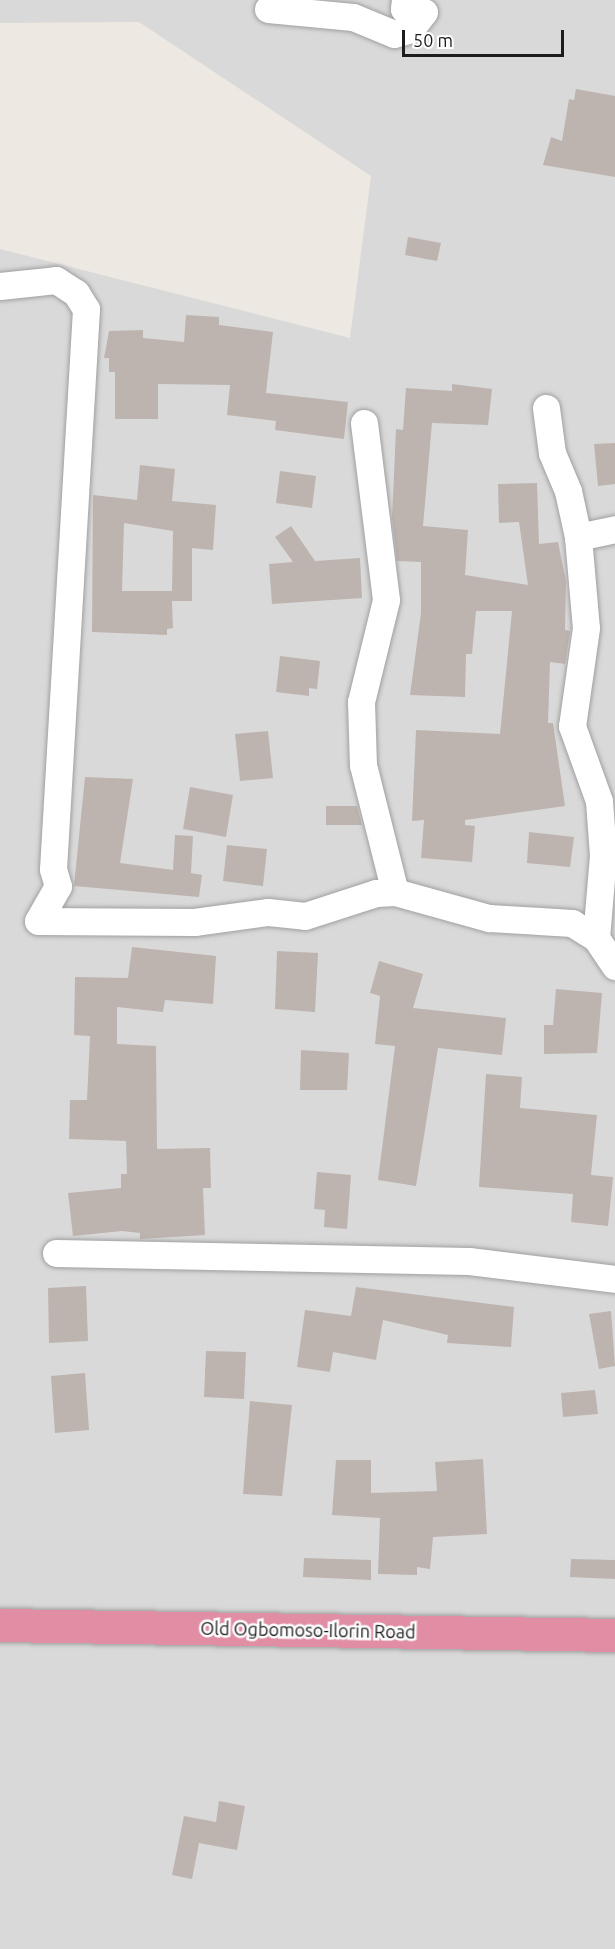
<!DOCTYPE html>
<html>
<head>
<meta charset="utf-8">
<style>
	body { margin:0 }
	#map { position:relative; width:615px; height:1949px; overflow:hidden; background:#ede8e2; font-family:Ubuntu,sans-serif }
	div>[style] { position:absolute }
	.residential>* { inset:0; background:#dad9d9 }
	.building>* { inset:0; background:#bdb4af }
	.roads { filter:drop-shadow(0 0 2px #a0a0a0) drop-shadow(0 0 2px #a0a0a0) }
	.minor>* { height:27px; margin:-13.5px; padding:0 13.5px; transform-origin:13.5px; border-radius:13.5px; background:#fff }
	.highway>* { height:33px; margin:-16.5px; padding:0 16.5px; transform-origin:16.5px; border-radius:16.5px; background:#e18ea5 }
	span { translate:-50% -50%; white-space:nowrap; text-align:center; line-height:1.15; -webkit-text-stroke:5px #fff; paint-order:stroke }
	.street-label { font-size:18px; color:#1c1c1c }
	.scale { position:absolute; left:402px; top:30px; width:162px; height:27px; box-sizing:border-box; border:3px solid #1c1c1c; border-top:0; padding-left:8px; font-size:18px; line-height:21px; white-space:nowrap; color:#1c1c1c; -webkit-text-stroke:4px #fff; paint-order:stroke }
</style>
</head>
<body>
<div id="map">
	<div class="residential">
		<div style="clip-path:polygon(0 0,615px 0,615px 1949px,0 1949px,0 249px,350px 338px,371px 176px,139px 22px,0 23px)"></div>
	</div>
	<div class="building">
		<div style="clip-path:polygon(576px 89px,615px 96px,615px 177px,543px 165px,551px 137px,562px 141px,569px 99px,574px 100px)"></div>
		<div style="clip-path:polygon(408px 237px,441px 243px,437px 261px,405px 255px)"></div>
		<div style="clip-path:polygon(186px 315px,219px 317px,219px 325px,273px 332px,266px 393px,348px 402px,344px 439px,275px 430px,276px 421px,227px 415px,230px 385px,158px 384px,158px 419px,115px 419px,115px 372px,109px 372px,109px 358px,104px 358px,109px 331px,143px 330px,143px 338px,184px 342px)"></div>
		<div style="clip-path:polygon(452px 384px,492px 389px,488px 425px,432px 423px,423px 526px,468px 530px,465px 575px,528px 585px,519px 522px,499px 523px,498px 484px,537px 483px,539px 544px,558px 542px,566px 581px,565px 630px,570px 631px,565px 664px,550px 662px,548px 723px,553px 723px,565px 806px,465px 820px,465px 825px,475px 826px,472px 862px,421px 858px,424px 820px,412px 821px,416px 730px,500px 734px,512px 611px,476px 611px,472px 654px,466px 654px,465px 697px,410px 695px,421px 613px,421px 562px,397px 561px,392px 518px,396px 429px,403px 430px,406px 388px,452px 391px)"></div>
		<div style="clip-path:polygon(615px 443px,615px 484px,598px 486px,594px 444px)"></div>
		<div style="clip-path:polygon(evenodd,140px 465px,175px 469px,172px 501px,216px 505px,213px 550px,192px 548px,192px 601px,172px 601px,173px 628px,167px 629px,167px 635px,92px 632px,93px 495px,137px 500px,140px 465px,124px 523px,173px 531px,172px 591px,122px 591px,124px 523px)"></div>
		<div style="clip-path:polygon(280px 471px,316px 476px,312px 508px,276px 503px)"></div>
		<div style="clip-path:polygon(291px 526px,315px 561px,360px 558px,362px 598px,272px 604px,269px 564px,293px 562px,275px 537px)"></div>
		<div style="clip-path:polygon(280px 656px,320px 661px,317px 689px,309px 688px,309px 696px,276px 692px)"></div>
		<div style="clip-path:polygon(268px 731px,273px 778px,240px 781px,235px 734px)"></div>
		<div style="clip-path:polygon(85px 777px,133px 779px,120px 863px,173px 870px,175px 835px,193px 836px,191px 873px,202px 875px,199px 897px,74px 886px)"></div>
		<div style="clip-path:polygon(190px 787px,233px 795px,226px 837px,183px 829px)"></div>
		<div style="clip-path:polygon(326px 806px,357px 806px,362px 825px,326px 825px)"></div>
		<div style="clip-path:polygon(529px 832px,574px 837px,570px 867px,527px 863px)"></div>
		<div style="clip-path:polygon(227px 845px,267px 849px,263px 886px,223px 881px)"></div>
		<div style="clip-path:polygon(132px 947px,216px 956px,213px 1004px,165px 1000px,163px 1012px,117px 1007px,117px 1044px,156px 1046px,157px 1149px,210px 1148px,211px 1188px,203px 1188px,205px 1235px,140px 1239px,140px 1233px,122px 1231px,73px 1236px,68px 1193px,121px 1188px,121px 1174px,127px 1174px,126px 1141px,69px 1139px,70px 1100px,87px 1100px,90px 1036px,74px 1035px,75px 977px,128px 978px)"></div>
		<div style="clip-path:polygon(277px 951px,318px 953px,315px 1012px,275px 1009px)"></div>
		<div style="clip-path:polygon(379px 961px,423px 974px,413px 1008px,506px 1018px,502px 1055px,438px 1048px,416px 1186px,378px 1180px,395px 1046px,375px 1044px,380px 996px,370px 993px)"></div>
		<div style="clip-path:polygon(556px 989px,602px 993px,597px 1053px,544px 1054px,544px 1025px,553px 1025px)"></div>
		<div style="clip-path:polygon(301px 1050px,349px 1053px,347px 1090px,300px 1090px)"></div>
		<div style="clip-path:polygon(486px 1074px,522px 1077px,520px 1108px,597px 1115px,591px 1175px,613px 1177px,608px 1226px,571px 1222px,573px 1194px,479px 1187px)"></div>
		<div style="clip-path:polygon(317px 1172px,351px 1175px,347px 1229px,324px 1227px,325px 1210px,314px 1209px)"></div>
		<div style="clip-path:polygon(86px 1286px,88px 1341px,49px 1343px,48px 1288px)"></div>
		<div style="clip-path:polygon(356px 1287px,514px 1307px,511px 1347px,447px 1343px,448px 1335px,383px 1320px,376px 1360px,333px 1352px,330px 1372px,297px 1367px,305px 1310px,351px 1316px)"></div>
		<div style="clip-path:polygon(611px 1311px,615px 1366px,599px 1369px,589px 1314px)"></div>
		<div style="clip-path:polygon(206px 1351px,246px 1352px,244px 1399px,204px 1397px)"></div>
		<div style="clip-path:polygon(85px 1373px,89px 1430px,55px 1433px,51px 1376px)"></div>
		<div style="clip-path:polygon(595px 1390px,598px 1414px,563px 1417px,561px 1393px)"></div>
		<div style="clip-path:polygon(250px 1401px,292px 1405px,282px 1496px,243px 1494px)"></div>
		<div style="clip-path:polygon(483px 1459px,487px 1534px,433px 1537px,430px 1569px,417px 1567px,417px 1575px,378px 1574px,380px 1518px,332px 1515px,336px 1460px,371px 1460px,371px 1493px,437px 1491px,435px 1462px)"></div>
		<div style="clip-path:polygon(304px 1558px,371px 1560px,371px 1580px,303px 1577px)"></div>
		<div style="clip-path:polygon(571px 1559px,615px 1560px,615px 1579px,570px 1577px)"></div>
		<div style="clip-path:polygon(219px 1801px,245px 1806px,237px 1850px,199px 1843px,192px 1879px,172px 1875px,184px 1816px,216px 1822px)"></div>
	</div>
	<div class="roads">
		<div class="minor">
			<div style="left:268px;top:9px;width:85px;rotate:5.4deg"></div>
			<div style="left:353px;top:17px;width:44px;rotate:22.5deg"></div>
			<div style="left:394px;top:34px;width:18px;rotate:-16deg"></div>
			<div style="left:411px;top:29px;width:21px;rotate:-53deg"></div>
			<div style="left:424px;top:12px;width:20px;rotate:-171deg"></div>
			<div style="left:404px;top:9px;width:9px;rotate:-84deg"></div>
			<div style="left:0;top:286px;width:56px;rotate:-6.1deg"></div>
			<div style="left:56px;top:280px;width:24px;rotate:33deg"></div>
			<div style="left:76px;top:293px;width:19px;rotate:58deg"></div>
			<div style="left:86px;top:309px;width:561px;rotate:93.37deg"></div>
			<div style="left:53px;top:869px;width:18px;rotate:74deg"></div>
			<div style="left:58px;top:886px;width:40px;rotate:119.7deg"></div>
			<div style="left:38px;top:921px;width:156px;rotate:0.4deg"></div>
			<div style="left:194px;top:922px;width:75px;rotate:-7.7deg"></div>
			<div style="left:268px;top:912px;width:37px;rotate:6deg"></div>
			<div style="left:305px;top:916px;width:75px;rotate:-17.9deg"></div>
			<div style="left:376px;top:893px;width:19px;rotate:-3deg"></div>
			<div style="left:395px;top:892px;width:98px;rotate:15.5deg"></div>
			<div style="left:489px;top:918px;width:83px;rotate:3.4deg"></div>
			<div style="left:572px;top:923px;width:28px;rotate:32deg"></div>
			<div style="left:596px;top:938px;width:34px;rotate:56deg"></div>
			<div style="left:546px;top:408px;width:45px;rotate:82.4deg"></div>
			<div style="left:552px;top:453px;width:41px;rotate:67.2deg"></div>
			<div style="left:568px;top:491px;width:47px;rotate:77.7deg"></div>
			<div style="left:578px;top:537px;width:91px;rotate:85deg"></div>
			<div style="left:586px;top:628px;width:99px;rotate:98.1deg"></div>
			<div style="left:572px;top:726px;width:80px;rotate:70.2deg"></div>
			<div style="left:599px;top:801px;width:54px;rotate:85.8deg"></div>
			<div style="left:603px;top:855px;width:83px;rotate:94.8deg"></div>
			<div style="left:364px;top:423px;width:178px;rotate:82.9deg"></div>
			<div style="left:386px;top:600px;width:105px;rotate:103.8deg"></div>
			<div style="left:361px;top:702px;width:63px;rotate:88.2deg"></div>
			<div style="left:363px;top:765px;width:131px;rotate:75.9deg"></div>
			<div style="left:578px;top:537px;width:38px;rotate:-12deg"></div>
			<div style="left:56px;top:1253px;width:413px;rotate:1.1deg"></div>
			<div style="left:469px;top:1261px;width:147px;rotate:7deg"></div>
		</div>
		<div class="highway">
			<div style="left:0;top:1625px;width:615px;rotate:0.93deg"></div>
		</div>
	</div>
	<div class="street-label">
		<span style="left:308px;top:1630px;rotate:1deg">Old Ogbomoso-Ilorin Road</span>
	</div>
	<div class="scale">50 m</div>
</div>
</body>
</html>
